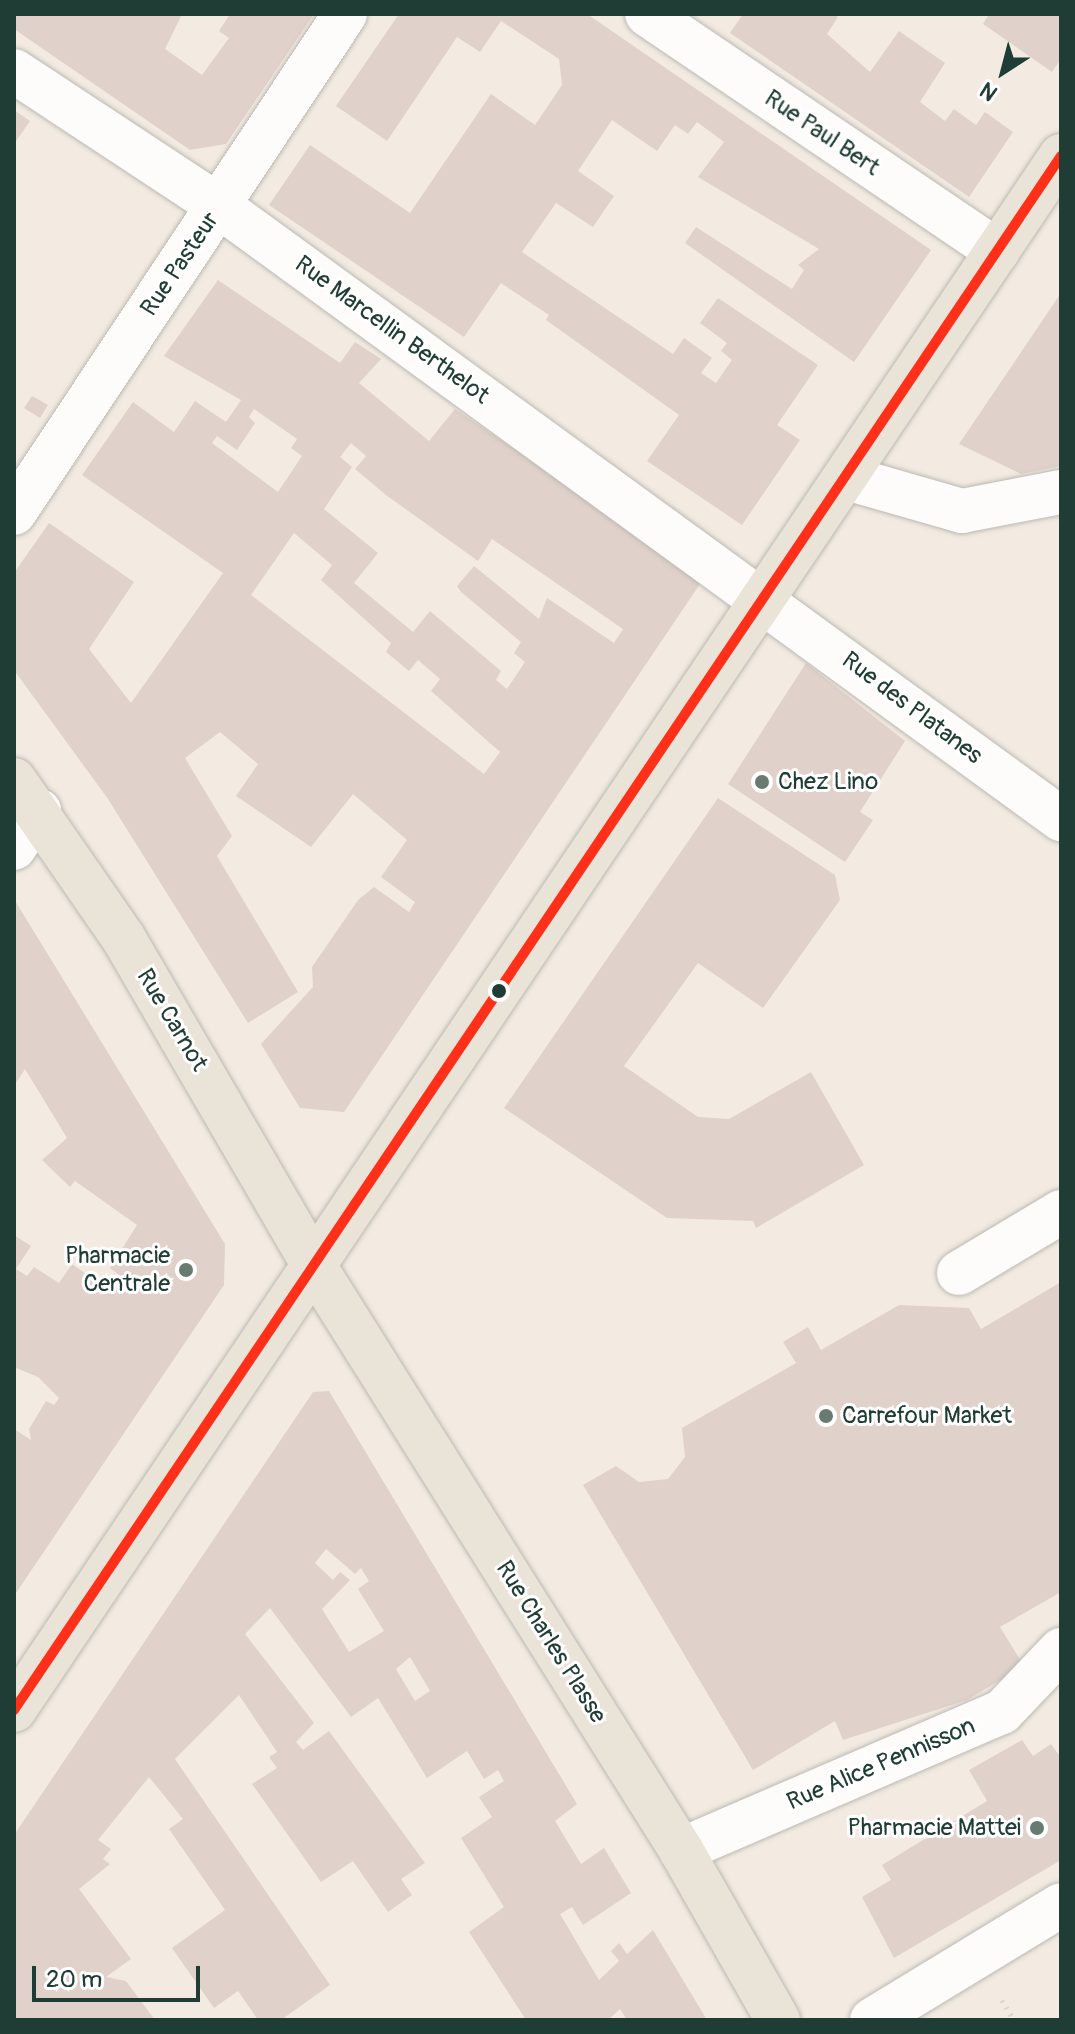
<!DOCTYPE html>
<html>
<head>
<meta charset="utf-8">
<style>
	body { margin:0 }
	#map { position:relative; width:1075px; height:2034px; overflow:hidden; background:#f3ebe2; font-family:Pangolin,sans-serif }
	div>[style] { position:absolute }
	.building>* { inset:0; background:#e0d1ca }
	.path>* { height:5px; margin-top:-2.5px; transform-origin:0; background:repeating-linear-gradient(90deg,#d6d6d4 0 2px,transparent 0 8px) }
	.roads { filter:drop-shadow(0 0 2px #bbb9b3) drop-shadow(0 0 2px #bbb9b3) }
	.minor>* { height:44px; margin:-22px; padding:0 22px; transform-origin:22px; border-radius:22px; background:#fdfcfb }
	.major>* { height:44px; margin:-22px; padding:0 22px; transform-origin:22px; border-radius:22px; background:#eae3d8 }
	.bus-1>* { height:10px; margin:-5px; padding:0 5px; transform-origin:5px; border-radius:5px; background:#ff301a }
	.dots>* { width:22px; height:22px; translate:-50% -50%; box-sizing:border-box; border:4px solid #fff; border-radius:50% }
	span { translate:-50% -50%; white-space:nowrap; text-align:center; line-height:1.15; -webkit-text-stroke:6px #fff; paint-order:stroke }
	.street-label { font-size:24px; color:#1f3d34 }
	.poi-label { font-size:24px; color:#1f3d34 }
	.left { translate:0 -50%; text-align:left }
	.right { translate:-100% -50%; text-align:right }
	.frame { position:absolute; inset:0; border:16px solid #1f3d34; pointer-events:none }
	.north { position:absolute; left:963px; top:32px; width:80px; height:80px; -webkit-text-stroke:6px #fff; paint-order:stroke; rotate:216deg; font-size:22px; font-weight:700; line-height:32px; text-align:center; color:#1f3d34 }
	.north::after { content:''; display:block; margin:auto; width:28px; height:36px; background:#1f3d34; clip-path:polygon(50% 0,100% 100%,50% 72%,0 100%) }
	.scale { position:absolute; left:32px; top:1966px; width:168px; height:36px; box-sizing:border-box; border:4px solid #1f3d34; border-top:0; padding-left:10px; font-size:24px; line-height:28px; white-space:nowrap; color:#1f3d34; -webkit-text-stroke:6px #fff; paint-order:stroke }
</style>
</head>
<body>
<div id="map">
	<div class="building">
		<div style="clip-path:polygon(14px 14px,182px 14px,165px 49px,202px 75px,229px 38px,219px 31px,230px 14px,314px 14px,226px 144px,190px 150px,14px 29px)"></div>
		<div style="clip-path:polygon(399px 14px,587px 14px,931px 250px,854px 362px,685px 243px,696px 227px,792px 289px,804px 270px,798px 265px,819px 249px,698px 177px,724px 142px,697px 122px,688px 134px,675px 125px,657px 151px,612px 120px,578px 171px,614px 196px,593px 227px,556px 203px,522px 252px,673px 354px,684px 338px,712px 358px,701px 373px,716px 383px,732px 360px,721px 351px,727px 343px,700px 323px,718px 298px,818px 365px,777px 425px,800px 440px,742px 525px,647px 461px,679px 415px,546px 320px,549px 315px,501px 283px,464px 337px,269px 205px,310px 145px,410px 213px,491px 94px,535px 125px,562px 85px,559px 59px,501px 21px,480px 52px,457px 37px,387px 141px,336px 106px)"></div>
		<div style="clip-path:polygon(743px 14px,833px 14px,838px 17px,827px 34px,870px 72px,899px 31px,945px 63px,920px 102px,945px 121px,954px 109px,976px 125px,985px 112px,1013px 132px,969px 197px,730px 33px)"></div>
		<div style="clip-path:polygon(989px 14px,1061px 14px,1061px 59px,1052px 72px,983px 24px)"></div>
		<div style="clip-path:polygon(14px 110px,30px 121px,14px 144px)"></div>
		<div style="clip-path:polygon(evenodd,218px 280px,340px 363px,355px 342px,381px 359px,359px 383px,429px 441px,455px 409px,704px 578px,344px 1112px,300px 1108px,261px 1044px,313px 987px,312px 967px,358px 900px,374px 887px,409px 912px,415px 902px,381px 877px,407px 840px,353px 794px,311px 847px,236px 796px,258px 764px,220px 732px,185px 758px,232px 836px,217px 856px,298px 992px,248px 1023px,108px 799px,14px 670px,14px 573px,49px 523px,134px 582px,89px 649px,131px 703px,223px 573px,82px 475px,133px 402px,174px 432px,195px 401px,226px 422px,241px 400px,164px 356px,218px 280px,254px 409px,297px 439px,291px 448px,302px 456px,278px 492px,212px 443px,217px 436px,237px 450px,255px 423px,249px 417px,254px 409px,218px 280px,351px 443px,366px 456px,355px 469px,386px 495px,478px 561px,492px 539px,623px 629px,614px 643px,547px 598px,539px 619px,474px 566px,457px 586px,461px 592px,521px 642px,514px 653px,525px 662px,507px 689px,496px 680px,501px 671px,430px 611px,413px 632px,354px 583px,378px 553px,324px 509px,352px 467px,340px 457px,351px 443px,218px 280px,294px 533px,332px 565px,321px 580px,391px 643px,386px 652px,409px 671px,418px 660px,440px 679px,431px 691px,500px 752px,484px 774px,251px 595px,294px 533px)"></div>
		<div style="clip-path:polygon(1061px 293px,1061px 466px,1021px 474px,959px 444px)"></div>
		<div style="clip-path:polygon(32px 396px,48px 405px,40px 418px,24px 408px)"></div>
		<div style="clip-path:polygon(806px 663px,905px 741px,860px 812px,873px 820px,845px 862px,728px 784px)"></div>
		<div style="clip-path:polygon(718px 798px,835px 875px,840px 900px,763px 1008px,698px 963px,624px 1066px,698px 1117px,729px 1119px,811px 1072px,864px 1165px,756px 1228px,753px 1221px,667px 1218px,504px 1108px)"></div>
		<div style="clip-path:polygon(14px 899px,225px 1244px,224px 1285px,14px 1596px,14px 1429px,31px 1440px,29px 1429px,46px 1401px,54px 1405px,59px 1398px,38px 1377px,14px 1367px,14px 1235px,31px 1246px,16px 1269px,27px 1276px,34px 1267px,59px 1283px,72px 1264px,109px 1290px,119px 1275px,110px 1268px,137px 1225px,75px 1181px,70px 1187px,42px 1160px,67px 1138px,25px 1069px,14px 1086px)"></div>
		<div style="clip-path:polygon(1061px 1282px,1061px 1592px,1000px 1627px,1024px 1666px,967px 1700px,843px 1740px,835px 1721px,753px 1770px,583px 1485px,616px 1466px,639px 1482px,668px 1479px,685px 1457px,682px 1428px,796px 1363px,783px 1342px,808px 1327px,821px 1350px,899px 1305px,969px 1308px,981px 1329px)"></div>
		<div style="clip-path:polygon(evenodd,329px 1391px,577px 1804px,555px 1821px,581px 1864px,604px 1848px,631px 1893px,583px 1925px,572px 1907px,560px 1914px,599px 1980px,619px 1961px,611px 1951px,619px 1943px,627px 1954px,653px 1930px,707px 2020px,627px 2020px,620px 2009px,608px 2020px,526px 2020px,469px 1932px,504px 1907px,461px 1838px,492px 1817px,479px 1797px,504px 1781px,498px 1770px,484px 1779px,467px 1751px,427px 1778px,378px 1698px,351px 1717px,270px 1608px,245px 1634px,314px 1723px,296px 1742px,303px 1750px,329px 1731px,425px 1863px,401px 1879px,412px 1895px,388px 1912px,353px 1861px,321px 1882px,252px 1784px,277px 1768px,269px 1757px,277px 1752px,239px 1695px,175px 1759px,330px 1985px,281px 2020px,258px 2020px,238px 1991px,214px 2008px,172px 1948px,225px 1910px,169px 1829px,183px 1819px,149px 1777px,98px 1840px,111px 1849px,103px 1859px,110px 1864px,79px 1889px,131px 1959px,106px 1977px,126px 1981px,155px 2020px,14px 2020px,14px 1835px,313px 1392px,329px 1391px,326px 1549px,355px 1574px,361px 1568px,369px 1581px,358px 1589px,384px 1631px,349px 1652px,322px 1609px,350px 1580px,340px 1572px,333px 1580px,315px 1563px,326px 1549px,329px 1391px,410px 1657px,430px 1691px,415px 1701px,396px 1669px,410px 1657px)"></div>
		<div style="clip-path:polygon(1022px 1740px,1033px 1756px,1051px 1744px,1061px 1758px,1061px 1860px,894px 1958px,862px 1897px,891px 1880px,882px 1865px,987px 1801px,969px 1770px)"></div>
	</div>
	<div class="path">
		<div style="left:1002px;top:2000px;width:23px;rotate:59deg"></div>
	</div>
	<div class="roads">
		<div class="minor">
			<div style="left:647px;top:14px;width:423px;rotate:34.1deg"></div>
			<div style="left:14px;top:71px;width:245px;rotate:33.4deg"></div>
			<div style="left:219px;top:206px;width:1042px;rotate:36.06deg"></div>
			<div style="left:847px;top:478px;width:120px;rotate:16deg"></div>
			<div style="left:962px;top:511px;width:101px;rotate:-10.9deg"></div>
			<div style="left:14px;top:513px;width:599px;rotate:-56.44deg"></div>
			<div style="left:14px;top:848px;width:45px;rotate:-56deg"></div>
			<div style="left:959px;top:1273px;width:119px;rotate:-30.9deg"></div>
			<div style="left:681px;top:1850px;width:349px;rotate:-23.3deg"></div>
			<div style="left:1002px;top:1712px;width:86px;rotate:-46.4deg"></div>
			<div style="left:872px;top:2020px;width:221px;rotate:-31.3deg"></div>
		</div>
		<div class="major">
			<div style="left:14px;top:780px;width:193px;rotate:55.3deg"></div>
			<div style="left:124px;top:939px;width:382px;rotate:59.8deg"></div>
			<div style="left:316px;top:1269px;width:686px;rotate:57.86deg"></div>
			<div style="left:681px;top:1850px;width:196px;rotate:60.3deg"></div>
			<div style="left:14px;top:1710px;width:1874px;rotate:-56.03deg"></div>
		</div>
	</div>
	<div class="bus-1">
		<div style="left:14px;top:1710px;width:1874px;rotate:-56.03deg"></div>
	</div>
	<div class="dots">
		<div style="left:762px;top:782px;background:#697a71"></div>
		<div style="left:499px;top:991px;background:#1f3d34"></div>
		<div style="left:186px;top:1270px;background:#697a71"></div>
		<div style="left:826px;top:1416px;background:#697a71"></div>
		<div style="left:1037px;top:1828px;background:#697a71"></div>
	</div>
	<div class="street-label">
		<span style="left:822px;top:133px;rotate:34deg">Rue Paul Bert</span>
		<span style="left:180px;top:264px;rotate:-56deg">Rue Pasteur</span>
		<span style="left:392px;top:330px;rotate:36deg">Rue Marcellin Berthelot</span>
		<span style="left:912px;top:708px;rotate:37deg">Rue des Platanes</span>
		<span style="left:172px;top:1020px;rotate:59deg">Rue Carnot</span>
		<span style="left:551px;top:1642px;rotate:58deg">Rue Charles Plasse</span>
		<span style="left:881px;top:1764px;rotate:-23deg">Rue Alice Pennisson</span>
	</div>
	<div class="poi-label">
		<span class="left" style="left:778px;top:782px">Chez Lino</span>
		<span class="right" style="left:170px;top:1270px">Pharmacie<br>Centrale</span>
		<span class="left" style="left:842px;top:1416px">Carrefour Market</span>
		<span class="right" style="left:1021px;top:1828px">Pharmacie Mattei</span>
	</div>
	<div class="frame"></div>
	<div class="north">N</div>
	<div class="scale">20 m</div>
</div>
</body>
</html>
